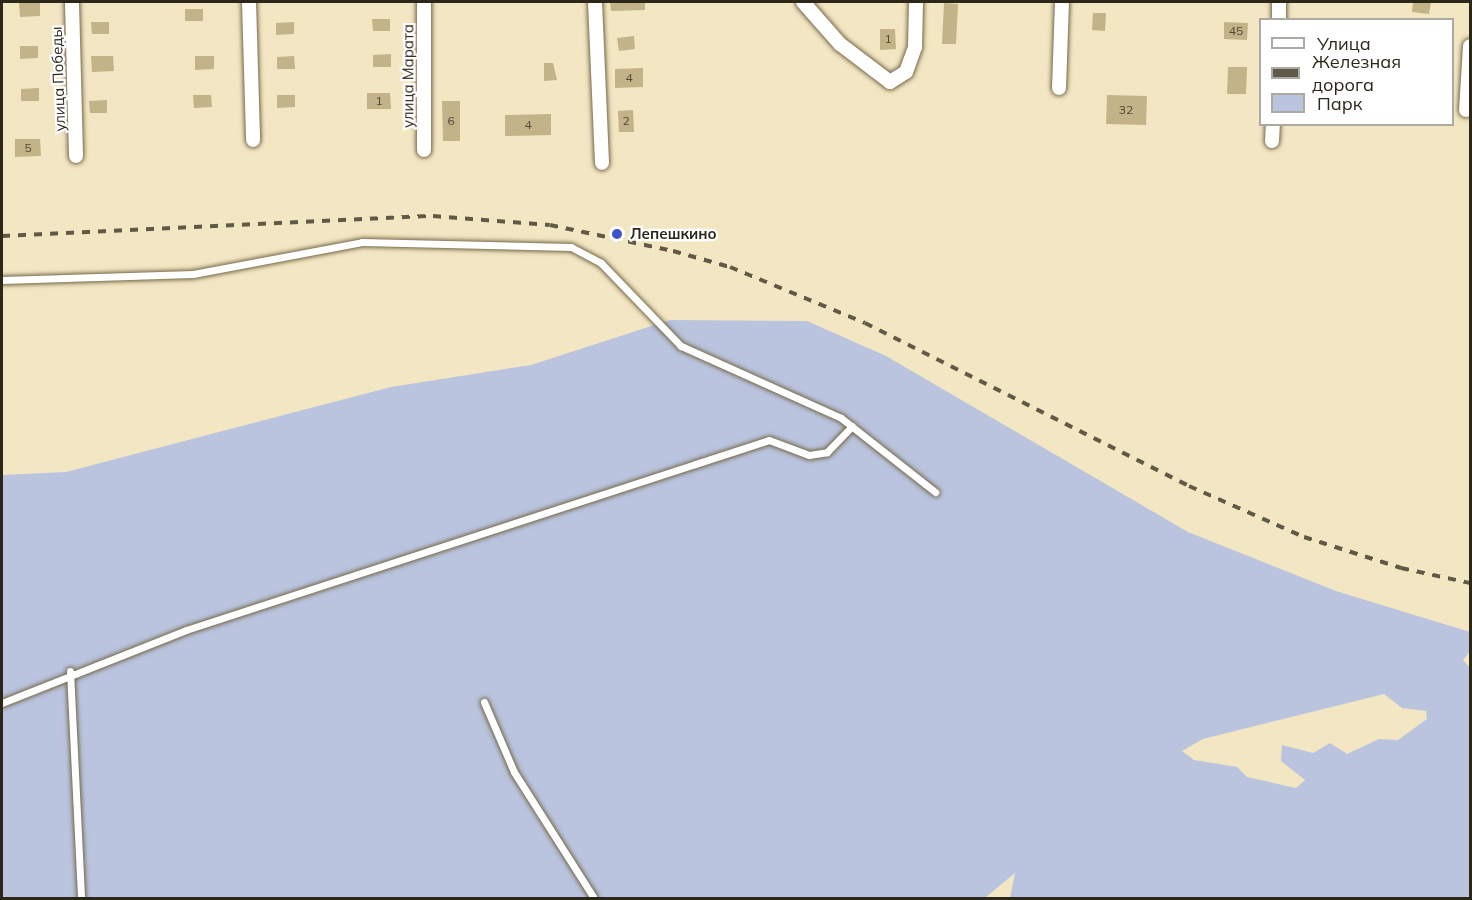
<!DOCTYPE html>
<html>
<head>
<meta charset="utf-8">
<style>
	body { margin:0 }
	#map { position:relative; width:1472px; height:900px; overflow:hidden; background:#f3e6c2; font-family:Mulish,sans-serif }
	div>[style] { position:absolute }
	.green>* { inset:0; background:#bac4df }
	.building>* { inset:0; background:#c2b388 }
	.roads { filter:drop-shadow(0 0 2px #756949) drop-shadow(0 0 2px #756949) }
	.lane>* { height:7px; margin:-3.5px; padding:0 3.5px; transform-origin:3.5px; border-radius:3.5px; background:#fff }
	.street>* { height:14px; margin:-7px; padding:0 7px; transform-origin:7px; border-radius:7px; background:#fff }
	.rail>* { height:4px; margin-top:-2px; transform-origin:0; background:repeating-linear-gradient(90deg,#605945 0 8px,transparent 0 16px) }
	.dots>* { width:16px; height:16px; translate:-50% -50%; box-sizing:border-box; border:3px solid #fff; border-radius:50% }
	span { translate:-50% -50%; white-space:nowrap; text-align:center; line-height:1.15; -webkit-text-stroke:4.5px #fff; paint-order:stroke }
	.number-label { font-size:12px; color:#524a35 }
	.number-label span { -webkit-text-stroke-width:0 }
	.street-label { font-size:15px; color:#2c2719 }
	.poi-label { font-size:15px; color:#2c2719; font-weight:700 }
	.left { translate:0 -50%; text-align:left }
	.frame { position:absolute; inset:0; border:3px solid #2c2719; pointer-events:none }
	.legend { position:absolute; left:1259px; top:18px; width:195px; height:108px; box-sizing:border-box; background:#fff; border:2px solid #aba9a3; margin:0; padding:8px 10px; list-style:none; font-size:18px; color:#2c2719 }
	.legend li { display:flex; align-items:center; gap:12px; height:30px }
	.legend b { width:30px; border:2px solid #aba9a3 }
</style>
</head>
<body>
<div id="map">
	<div class="green">
		<div style="clip-path:polygon(evenodd,670px 320px,807px 321px,886px 356px,1188px 532px,1336px 591px,1470px 632px,1470px 651px,1463px 660px,1470px 668px,1470px 898px,1010px 898px,1015px 873px,985px 898px,2px 898px,2px 475px,66px 472px,391px 387px,531px 365px,670px 320px,1384px 694px,1402px 708px,1426px 711px,1427px 719px,1398px 740px,1379px 739px,1347px 754px,1330px 743px,1313px 753px,1282px 745px,1281px 761px,1305px 780px,1296px 788px,1247px 777px,1237px 767px,1194px 760px,1182px 751px,1203px 739px,1384px 694px)"></div>
	</div>
	<div class="building">
		<div style="clip-path:polygon(40px 2px,40px 16px,20px 17px,19px 3px)"></div>
		<div style="clip-path:polygon(610px 2px,645px 2px,645px 10px,611px 11px)"></div>
		<div style="clip-path:polygon(1413px 2px,1431px 2px,1429px 14px,1412px 12px)"></div>
		<div style="clip-path:polygon(944px 3px,958px 4px,956px 44px,942px 44px)"></div>
		<div style="clip-path:polygon(185px 9px,203px 9px,203px 21px,185px 21px)"></div>
		<div style="clip-path:polygon(1093px 13px,1106px 13px,1105px 31px,1092px 30px)"></div>
		<div style="clip-path:polygon(372px 19px,390px 19px,390px 31px,373px 31px)"></div>
		<div style="clip-path:polygon(91px 22px,109px 22px,109px 34px,92px 34px)"></div>
		<div style="clip-path:polygon(294px 22px,294px 34px,276px 35px,276px 23px)"></div>
		<div style="clip-path:polygon(1224px 22px,1248px 23px,1247px 40px,1224px 39px)"></div>
		<div style="clip-path:polygon(880px 29px,895px 29px,896px 49px,880px 50px)"></div>
		<div style="clip-path:polygon(634px 36px,635px 49px,619px 51px,617px 38px)"></div>
		<div style="clip-path:polygon(20px 46px,38px 46px,38px 58px,20px 59px)"></div>
		<div style="clip-path:polygon(391px 54px,391px 67px,373px 67px,373px 55px)"></div>
		<div style="clip-path:polygon(91px 56px,113px 56px,114px 71px,92px 72px)"></div>
		<div style="clip-path:polygon(195px 56px,214px 56px,214px 69px,195px 70px)"></div>
		<div style="clip-path:polygon(294px 56px,295px 69px,277px 69px,277px 57px)"></div>
		<div style="clip-path:polygon(544px 63px,553px 63px,557px 80px,544px 81px)"></div>
		<div style="clip-path:polygon(1228px 67px,1247px 67px,1246px 94px,1227px 94px)"></div>
		<div style="clip-path:polygon(643px 68px,643px 87px,615px 88px,615px 69px)"></div>
		<div style="clip-path:polygon(39px 88px,39px 101px,21px 101px,21px 89px)"></div>
		<div style="clip-path:polygon(367px 93px,390px 93px,391px 109px,367px 109px)"></div>
		<div style="clip-path:polygon(193px 95px,211px 95px,212px 107px,194px 108px)"></div>
		<div style="clip-path:polygon(277px 95px,295px 95px,295px 107px,277px 108px)"></div>
		<div style="clip-path:polygon(1107px 95px,1147px 96px,1146px 125px,1106px 124px)"></div>
		<div style="clip-path:polygon(107px 100px,107px 113px,90px 113px,89px 101px)"></div>
		<div style="clip-path:polygon(442px 101px,460px 101px,460px 141px,443px 141px)"></div>
		<div style="clip-path:polygon(633px 110px,634px 132px,619px 132px,618px 111px)"></div>
		<div style="clip-path:polygon(551px 114px,551px 135px,505px 136px,505px 115px)"></div>
		<div style="clip-path:polygon(15px 139px,40px 139px,41px 156px,15px 157px)"></div>
	</div>
	<div class="roads">
		<div class="lane">
			<div style="left:2px;top:280px;width:191px;rotate:-1.8deg"></div>
			<div style="left:193px;top:274px;width:172px;rotate:-10.7deg"></div>
			<div style="left:362px;top:242px;width:209px;rotate:1.4deg"></div>
			<div style="left:571px;top:247px;width:34px;rotate:28deg"></div>
			<div style="left:601px;top:263px;width:115px;rotate:46.1deg"></div>
			<div style="left:681px;top:346px;width:175px;rotate:24.2deg"></div>
			<div style="left:841px;top:418px;width:120px;rotate:38.2deg"></div>
			<div style="left:70px;top:671px;width:227px;rotate:87.2deg"></div>
			<div style="left:484px;top:702px;width:76px;rotate:66.8deg"></div>
			<div style="left:514px;top:772px;width:149px;rotate:57.6deg"></div>
			<div style="left:2px;top:703px;width:198px;rotate:-21.6deg"></div>
			<div style="left:186px;top:630px;width:613px;rotate:-18.05deg"></div>
			<div style="left:769px;top:440px;width:43px;rotate:20.6deg"></div>
			<div style="left:809px;top:455px;width:18px;rotate:-9deg"></div>
			<div style="left:827px;top:452px;width:36px;rotate:-46deg"></div>
		</div>
		<div class="street">
			<div style="left:72px;top:2px;width:154px;rotate:88.5deg"></div>
			<div style="left:249px;top:2px;width:138px;rotate:88.3deg"></div>
			<div style="left:424px;top:2px;width:148px;rotate:90deg"></div>
			<div style="left:595px;top:2px;width:161px;rotate:87.5deg"></div>
			<div style="left:803px;top:2px;width:56px;rotate:48.6deg"></div>
			<div style="left:840px;top:44px;width:63px;rotate:37.2deg"></div>
			<div style="left:890px;top:82px;width:19px;rotate:-32deg"></div>
			<div style="left:906px;top:72px;width:27px;rotate:-70deg"></div>
			<div style="left:915px;top:47px;width:45px;rotate:-88.7deg"></div>
			<div style="left:1279px;top:20px;width:18px;rotate:-90deg"></div>
			<div style="left:1059px;top:88px;width:86px;rotate:-88deg"></div>
			<div style="left:1466px;top:110px;width:64px;rotate:-86.4deg"></div>
			<div style="left:1272px;top:141px;width:17px;rotate:-87deg"></div>
		</div>
	</div>
	<div class="rail">
		<div style="left:2px;top:236px;width:431px;rotate:-2.7deg"></div>
		<div style="left:433px;top:216px;width:117px;rotate:4.4deg"></div>
		<div style="left:550px;top:225px;width:126px;rotate:11.9deg"></div>
		<div style="left:673px;top:251px;width:59px;rotate:15.7deg"></div>
		<div style="left:730px;top:267px;width:146px;rotate:22.5deg"></div>
		<div style="left:865px;top:323px;width:363px;rotate:26.7deg"></div>
		<div style="left:1189px;top:486px;width:126px;rotate:23.9deg"></div>
		<div style="left:1304px;top:537px;width:102px;rotate:17.7deg"></div>
		<div style="left:1401px;top:568px;width:71px;rotate:12.3deg"></div>
	</div>
	<div class="dots">
		<div style="left:617px;top:234px;background:#3e54c7"></div>
	</div>
	<div class="number-label">
		<span style="left:1236px;top:31px">45</span>
		<span style="left:888px;top:39px">1</span>
		<span style="left:629px;top:78px">4</span>
		<span style="left:379px;top:101px">1</span>
		<span style="left:1126px;top:110px">32</span>
		<span style="left:451px;top:121px">6</span>
		<span style="left:626px;top:121px">2</span>
		<span style="left:528px;top:125px">4</span>
		<span style="left:28px;top:148px">5</span>
	</div>
	<div class="street-label">
		<span style="left:408px;top:76px;rotate:-90deg">улица Марата</span>
		<span style="left:58px;top:79px;rotate:-92deg">улица Победы</span>
	</div>
	<div class="poi-label">
		<span class="left" style="left:630px;top:234px">Лепешкино</span>
	</div>
	<div class="frame"></div>
	<ul class="legend">
	<li><b style="height:8px;background:#fff"></b>Улица</li>
	<li><b style="height:8px;background:#605945"></b>Железная дорога</li>
	<li><b style="height:16px;background:#bac4df"></b>Парк</li>
	</ul>
</div>
</body>
</html>
